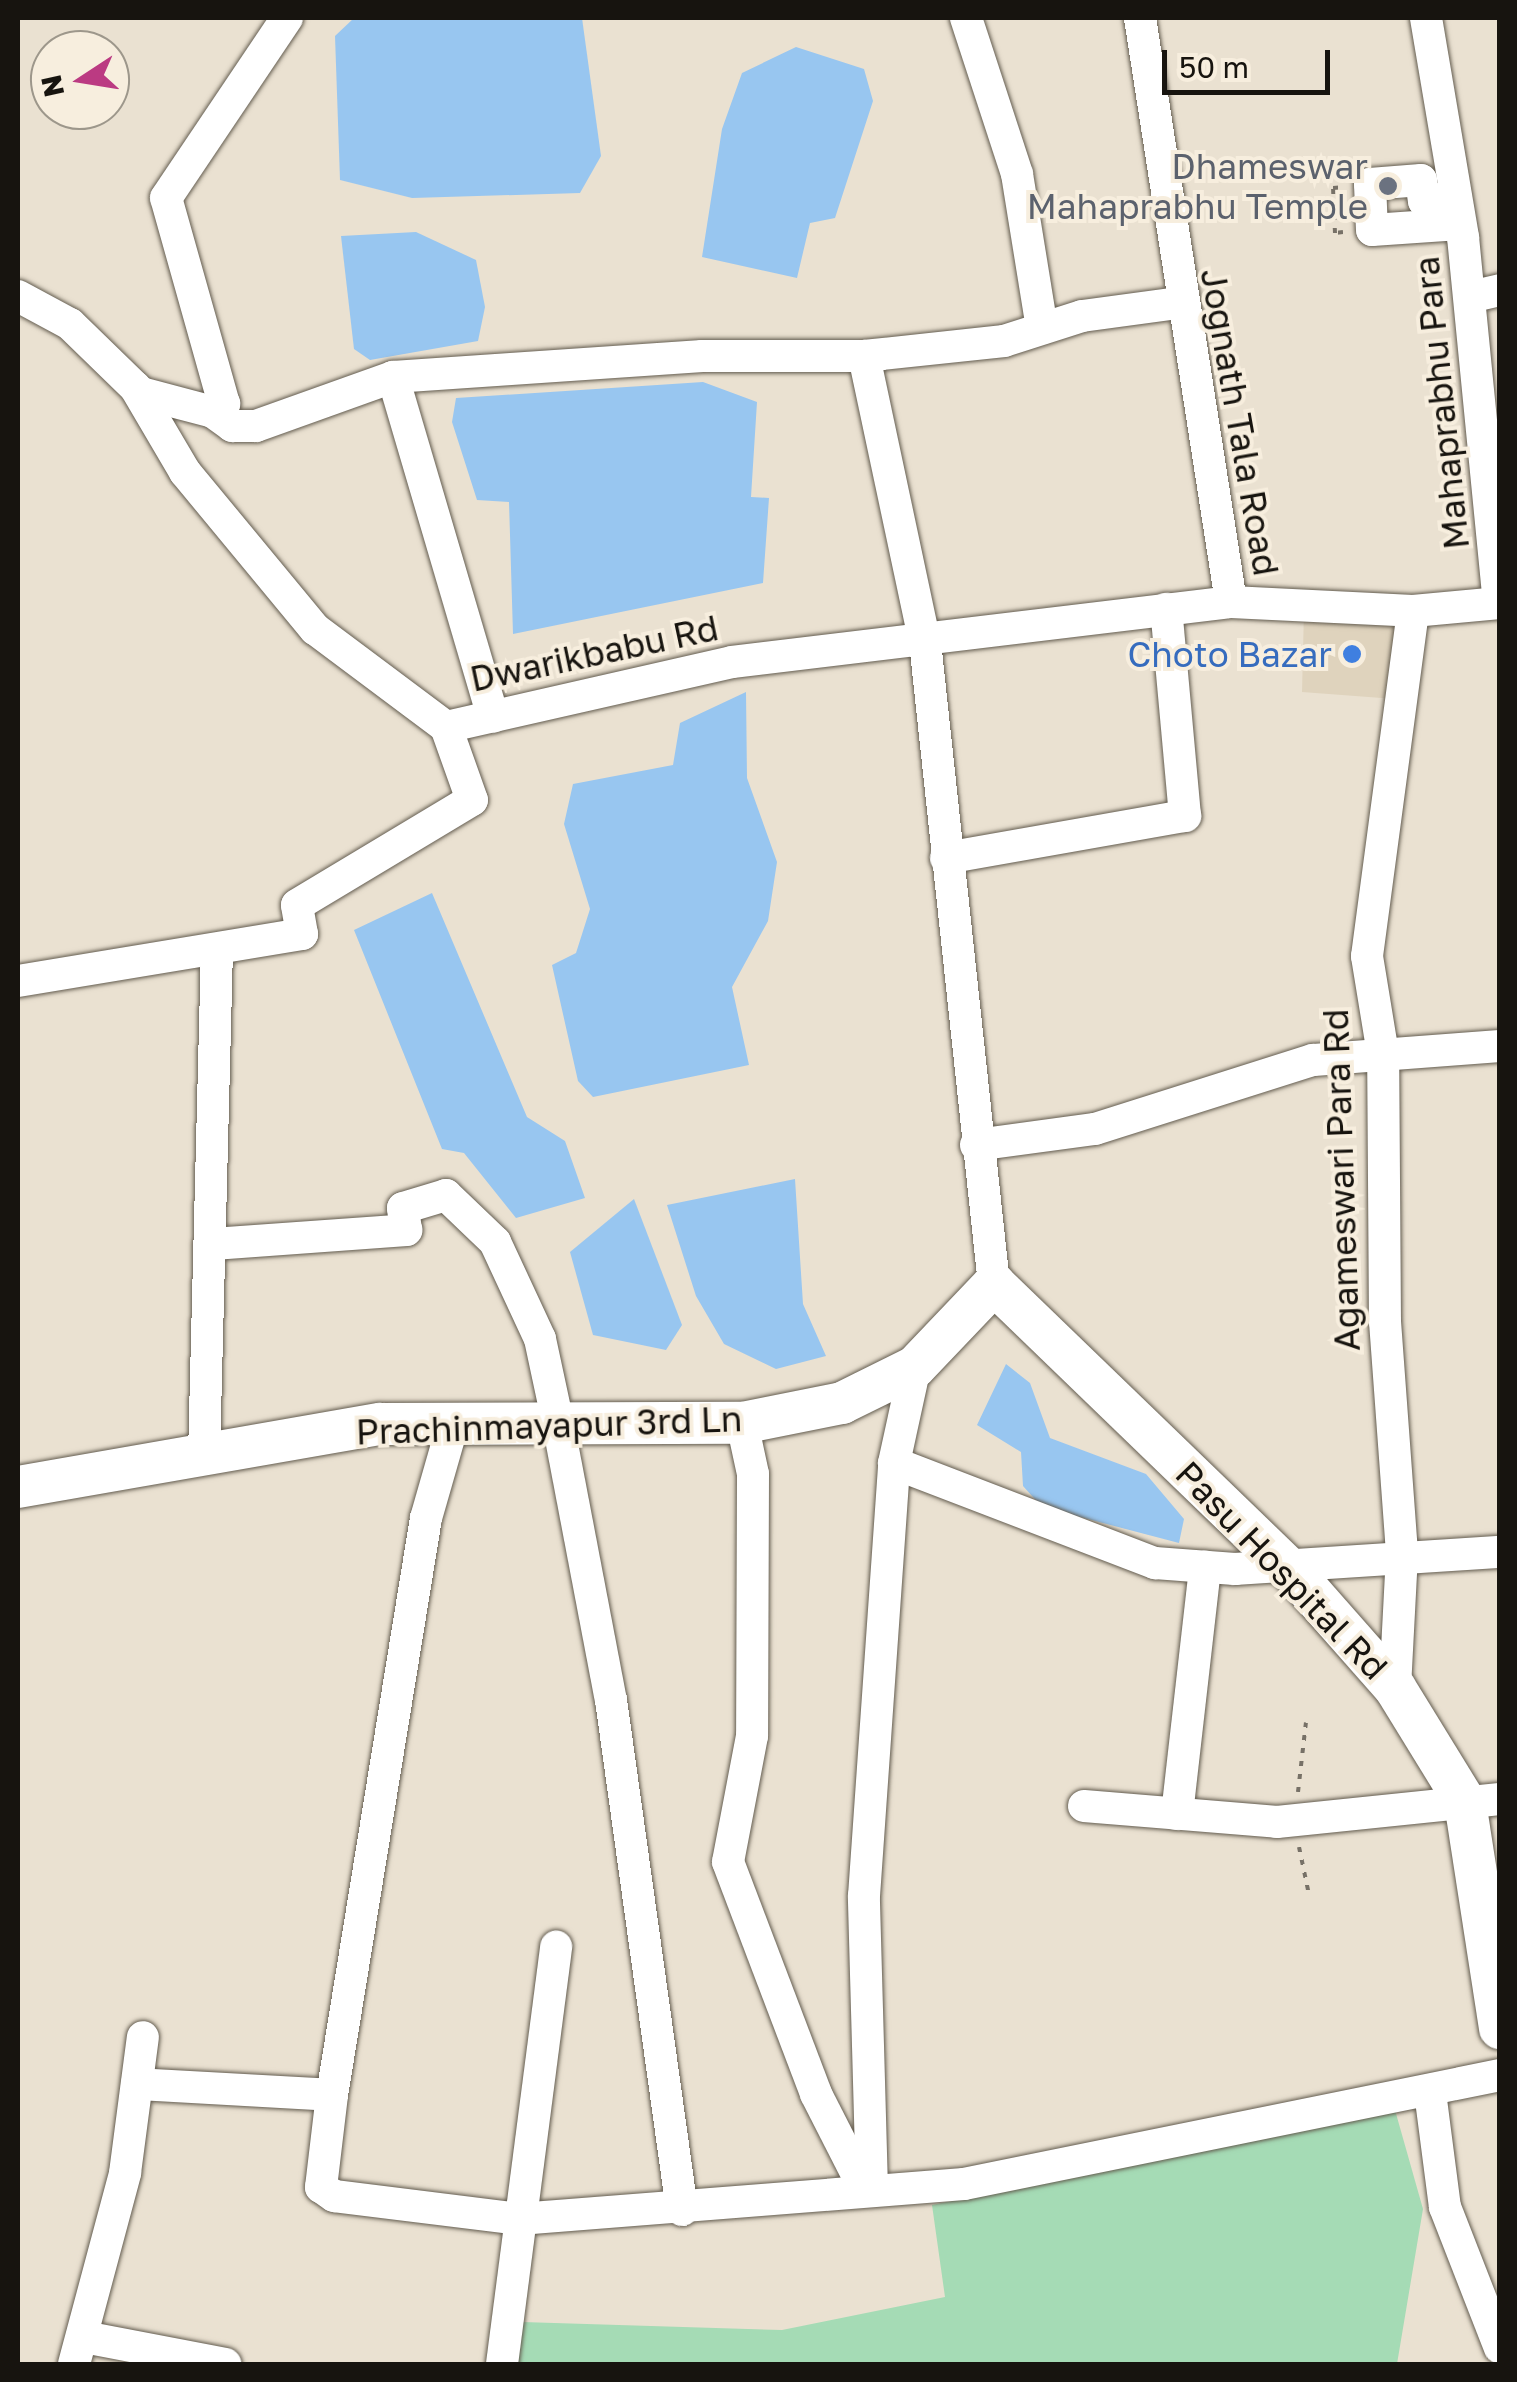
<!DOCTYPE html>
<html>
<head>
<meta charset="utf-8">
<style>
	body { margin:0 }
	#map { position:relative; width:1517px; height:2382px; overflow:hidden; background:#eae1d1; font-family:"Golos Text",sans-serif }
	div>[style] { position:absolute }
	.built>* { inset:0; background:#dfd3bd }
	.green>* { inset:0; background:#a5dbb5 }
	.water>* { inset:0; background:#98c6f0 }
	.path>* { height:4px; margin-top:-2px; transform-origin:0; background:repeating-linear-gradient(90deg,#777167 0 5px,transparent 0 13px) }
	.roads { filter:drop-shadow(0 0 2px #635c4f) drop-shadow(0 0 2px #635c4f) }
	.minor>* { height:32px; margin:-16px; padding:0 16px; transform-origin:16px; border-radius:16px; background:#fff }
	.major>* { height:42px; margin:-21px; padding:0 21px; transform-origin:21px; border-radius:21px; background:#fff }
	.dots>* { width:28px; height:28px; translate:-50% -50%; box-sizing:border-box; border:5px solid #f7eede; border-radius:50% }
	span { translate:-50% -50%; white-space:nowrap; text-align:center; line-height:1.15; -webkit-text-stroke:8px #f7eede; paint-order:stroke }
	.worship-label { font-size:35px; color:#5b616d }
	.right { translate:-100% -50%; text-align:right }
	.street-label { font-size:35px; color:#17140f }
	.shop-label { font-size:35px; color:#366cbe }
	.frame { position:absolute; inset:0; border:20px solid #17140f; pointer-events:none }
	.north { position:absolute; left:30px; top:30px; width:100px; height:100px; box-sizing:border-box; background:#f7eede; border:2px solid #9d978b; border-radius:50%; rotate:258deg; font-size:28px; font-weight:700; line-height:40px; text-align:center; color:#17140f }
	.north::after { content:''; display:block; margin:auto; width:35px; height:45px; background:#bb3a82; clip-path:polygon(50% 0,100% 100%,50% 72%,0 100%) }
	.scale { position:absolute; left:1162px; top:50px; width:168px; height:45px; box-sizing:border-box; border:5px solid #17140f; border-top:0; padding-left:12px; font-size:30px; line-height:35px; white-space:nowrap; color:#17140f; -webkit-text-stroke:8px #f7eede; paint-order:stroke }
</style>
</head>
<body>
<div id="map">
	<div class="built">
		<div style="clip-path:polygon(1304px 610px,1407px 616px,1395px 699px,1302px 692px)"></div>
	</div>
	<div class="green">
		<div style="clip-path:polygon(1395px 2110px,1423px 2209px,1397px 2364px,513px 2364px,522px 2322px,782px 2330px,945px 2297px,932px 2205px)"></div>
	</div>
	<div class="water">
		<div style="clip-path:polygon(354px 18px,582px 18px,601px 156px,580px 193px,412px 198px,340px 180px,335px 36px)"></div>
		<div style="clip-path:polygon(796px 47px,864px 69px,873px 101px,835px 218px,810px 223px,797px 278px,702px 257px,722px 129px,742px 73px)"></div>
		<div style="clip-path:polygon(416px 232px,476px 260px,485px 307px,478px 341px,370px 360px,354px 349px,341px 236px)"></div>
		<div style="clip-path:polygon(703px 382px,757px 402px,751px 497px,769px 498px,763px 583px,513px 634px,509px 502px,477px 500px,452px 422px,456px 398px)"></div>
		<div style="clip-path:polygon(746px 692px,747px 778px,777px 862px,768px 921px,732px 987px,749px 1065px,593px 1097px,578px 1081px,552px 965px,576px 953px,590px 909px,564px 824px,573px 784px,673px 765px,680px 723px)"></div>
		<div style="clip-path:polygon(432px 893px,527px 1117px,565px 1141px,585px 1198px,516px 1218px,464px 1153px,442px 1149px,354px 930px)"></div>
		<div style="clip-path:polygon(795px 1179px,803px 1304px,826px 1356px,776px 1369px,724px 1344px,696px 1296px,667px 1205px)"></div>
		<div style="clip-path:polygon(634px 1199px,682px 1325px,666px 1350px,593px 1335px,570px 1252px)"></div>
		<div style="clip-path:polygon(1006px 1364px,1030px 1383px,1050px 1438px,1146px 1474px,1184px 1519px,1179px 1543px,1042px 1507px,1023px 1486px,1021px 1452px,977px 1425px)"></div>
	</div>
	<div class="path">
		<div style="left:1343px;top:232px;width:8px;rotate:173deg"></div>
		<div style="left:1335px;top:233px;width:45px;rotate:-92.5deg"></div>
		<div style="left:1333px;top:188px;width:12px;rotate:-5deg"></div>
		<div style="left:1298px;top:1792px;width:70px;rotate:-83.5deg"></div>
		<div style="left:1299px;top:1847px;width:49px;rotate:78.2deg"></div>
	</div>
	<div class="roads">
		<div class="minor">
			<div style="left:966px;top:18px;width:164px;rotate:71.9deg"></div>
			<div style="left:1017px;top:174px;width:156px;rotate:80.8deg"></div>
			<div style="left:1140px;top:18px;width:591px;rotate:81.14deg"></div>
			<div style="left:1426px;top:18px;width:222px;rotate:80.4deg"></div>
			<div style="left:1463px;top:237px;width:368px;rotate:84.4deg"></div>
			<div style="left:1442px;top:199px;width:26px;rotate:83deg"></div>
			<div style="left:1445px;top:225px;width:73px;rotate:176.1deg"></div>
			<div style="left:1372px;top:230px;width:46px;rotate:-92.5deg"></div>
			<div style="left:1370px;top:184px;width:51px;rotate:-4.5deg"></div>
			<div style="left:1421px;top:180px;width:21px;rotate:82deg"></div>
			<div style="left:1424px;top:201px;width:32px;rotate:-7deg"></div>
			<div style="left:18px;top:296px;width:59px;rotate:28.3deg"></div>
			<div style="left:70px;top:324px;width:99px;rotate:44.2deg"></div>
			<div style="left:141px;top:393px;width:74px;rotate:14.8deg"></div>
			<div style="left:213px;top:412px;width:14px;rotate:-36deg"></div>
			<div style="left:224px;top:404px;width:214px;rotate:-105.7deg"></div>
			<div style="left:166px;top:198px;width:217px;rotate:-56.1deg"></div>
			<div style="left:1470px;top:297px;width:31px;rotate:-13deg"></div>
			<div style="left:864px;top:356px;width:292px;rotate:78deg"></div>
			<div style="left:925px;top:642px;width:646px;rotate:83.87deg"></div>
			<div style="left:393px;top:377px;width:354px;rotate:73.6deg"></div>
			<div style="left:135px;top:387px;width:99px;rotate:59.5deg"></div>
			<div style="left:185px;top:472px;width:204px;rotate:50.4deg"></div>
			<div style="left:315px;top:629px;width:164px;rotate:36.8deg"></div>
			<div style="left:213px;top:412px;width:24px;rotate:36deg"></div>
			<div style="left:232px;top:426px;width:24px"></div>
			<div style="left:256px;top:426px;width:145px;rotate:-19.7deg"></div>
			<div style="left:393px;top:377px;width:310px;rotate:-3.9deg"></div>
			<div style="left:702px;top:356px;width:162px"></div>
			<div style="left:864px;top:356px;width:141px;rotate:-6.1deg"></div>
			<div style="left:1004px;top:341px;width:82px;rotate:-17.8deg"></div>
			<div style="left:1082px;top:316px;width:97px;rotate:-7.7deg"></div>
			<div style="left:446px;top:727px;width:293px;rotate:-12.8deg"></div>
			<div style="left:732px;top:662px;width:503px;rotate:-6.86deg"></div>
			<div style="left:1231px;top:602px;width:182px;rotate:2.8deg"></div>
			<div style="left:1413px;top:611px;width:87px;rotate:-5.3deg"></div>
			<div style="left:946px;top:858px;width:243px;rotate:-10deg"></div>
			<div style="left:1185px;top:816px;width:208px;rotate:-95.2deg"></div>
			<div style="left:18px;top:981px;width:288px;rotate:-9.4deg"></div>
			<div style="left:302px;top:934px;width:29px;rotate:-100deg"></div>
			<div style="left:297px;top:905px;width:204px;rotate:-31deg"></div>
			<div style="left:472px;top:800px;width:77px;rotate:-109.6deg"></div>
			<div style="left:976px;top:1145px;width:120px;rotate:-7.7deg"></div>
			<div style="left:1095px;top:1129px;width:229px;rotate:-17.6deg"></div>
			<div style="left:1313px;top:1060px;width:188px;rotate:-4.3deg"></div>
			<div style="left:213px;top:1244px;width:194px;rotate:-4.1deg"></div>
			<div style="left:406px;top:1230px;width:22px;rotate:-98deg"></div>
			<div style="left:403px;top:1208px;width:45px;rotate:-16.8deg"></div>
			<div style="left:446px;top:1195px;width:68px;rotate:43.8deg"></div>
			<div style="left:495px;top:1242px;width:107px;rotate:65.1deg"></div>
			<div style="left:540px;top:1339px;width:86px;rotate:77.9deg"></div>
			<div style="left:558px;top:1423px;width:282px;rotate:79.2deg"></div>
			<div style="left:611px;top:1700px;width:515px;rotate:82.07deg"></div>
			<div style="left:742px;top:1423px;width:52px;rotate:77.8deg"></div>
			<div style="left:753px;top:1474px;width:262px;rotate:90.2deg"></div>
			<div style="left:752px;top:1736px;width:128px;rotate:100.8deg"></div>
			<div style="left:728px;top:1862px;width:248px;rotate:69.2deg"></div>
			<div style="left:816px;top:2094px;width:108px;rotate:63deg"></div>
			<div style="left:453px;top:1424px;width:98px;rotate:106deg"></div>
			<div style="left:426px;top:1518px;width:585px;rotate:99.25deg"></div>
			<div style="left:332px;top:2095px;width:93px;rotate:96.8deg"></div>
			<div style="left:321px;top:2187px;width:16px;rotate:35deg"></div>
			<div style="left:334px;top:2196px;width:186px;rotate:7.1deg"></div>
			<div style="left:519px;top:2219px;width:446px;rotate:-4.5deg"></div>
			<div style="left:964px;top:2184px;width:547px;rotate:-11.49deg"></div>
			<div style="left:204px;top:1455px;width:505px;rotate:-88.53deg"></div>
			<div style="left:894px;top:1463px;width:280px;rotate:21deg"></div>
			<div style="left:1155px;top:1563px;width:80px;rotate:4.3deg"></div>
			<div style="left:1235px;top:1569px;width:266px;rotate:-3.7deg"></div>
			<div style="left:1395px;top:1688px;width:135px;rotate:-87deg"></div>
			<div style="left:1402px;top:1553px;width:232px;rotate:-94.2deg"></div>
			<div style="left:1385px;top:1322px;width:268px;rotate:-90.4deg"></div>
			<div style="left:1383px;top:1054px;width:99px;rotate:-99.3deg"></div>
			<div style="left:1367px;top:956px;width:348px;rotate:-82.4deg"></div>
			<div style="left:1084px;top:1806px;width:194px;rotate:4.7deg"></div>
			<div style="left:1277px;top:1822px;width:224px;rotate:-5.9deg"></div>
			<div style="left:1177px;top:1814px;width:249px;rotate:-83.5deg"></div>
			<div style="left:137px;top:2084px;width:195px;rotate:3.2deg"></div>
			<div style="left:1430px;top:2092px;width:116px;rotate:82.6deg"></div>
			<div style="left:1445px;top:2207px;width:151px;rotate:68.7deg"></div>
			<div style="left:872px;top:2189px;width:293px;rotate:-91.6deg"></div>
			<div style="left:864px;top:1896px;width:434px;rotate:-86deg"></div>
			<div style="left:894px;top:1463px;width:98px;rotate:-77.7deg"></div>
			<div style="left:84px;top:2337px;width:144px;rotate:10.8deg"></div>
			<div style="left:74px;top:2364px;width:198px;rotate:-75deg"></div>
			<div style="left:125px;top:2173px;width:137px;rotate:-82.5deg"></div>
			<div style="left:502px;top:2364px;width:421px;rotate:-82.6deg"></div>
		</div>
		<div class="major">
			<div style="left:18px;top:1487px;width:367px;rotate:-9.9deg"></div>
			<div style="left:380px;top:1424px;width:362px;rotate:-0.2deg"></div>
			<div style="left:742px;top:1423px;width:102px;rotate:-11.3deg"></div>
			<div style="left:842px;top:1403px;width:81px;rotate:-26.3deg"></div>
			<div style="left:915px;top:1367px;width:115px;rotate:-46.4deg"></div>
			<div style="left:994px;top:1284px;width:424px;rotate:44deg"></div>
			<div style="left:1299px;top:1579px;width:145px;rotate:48.6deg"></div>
			<div style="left:1395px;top:1688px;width:134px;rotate:58.4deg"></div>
			<div style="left:1465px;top:1802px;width:229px;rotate:81.2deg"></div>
		</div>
	</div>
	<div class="dots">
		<div style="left:1388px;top:186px;background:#6b7280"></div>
		<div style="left:1352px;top:654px;background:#3f7fe0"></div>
	</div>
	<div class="worship-label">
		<span class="right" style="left:1368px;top:186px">Dhameswar<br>Mahaprabhu Temple</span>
	</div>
	<div class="street-label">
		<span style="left:1441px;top:403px;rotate:-96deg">Mahaprabhu Para</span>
		<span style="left:1240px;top:422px;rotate:80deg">Jognath Tala Road</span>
		<span style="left:594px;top:653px;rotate:-12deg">Dwarikbabu Rd</span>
		<span style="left:1341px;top:1180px;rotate:-92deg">Agameswari Para Rd</span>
		<span style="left:549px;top:1425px;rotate:-2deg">Prachinmayapur 3rd Ln</span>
		<span style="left:1282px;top:1570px;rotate:46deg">Pasu Hospital Rd</span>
	</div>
	<div class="shop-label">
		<span class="right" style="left:1332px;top:654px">Choto Bazar</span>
	</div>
	<div class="frame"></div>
	<div class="north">N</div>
	<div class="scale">50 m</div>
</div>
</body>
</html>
